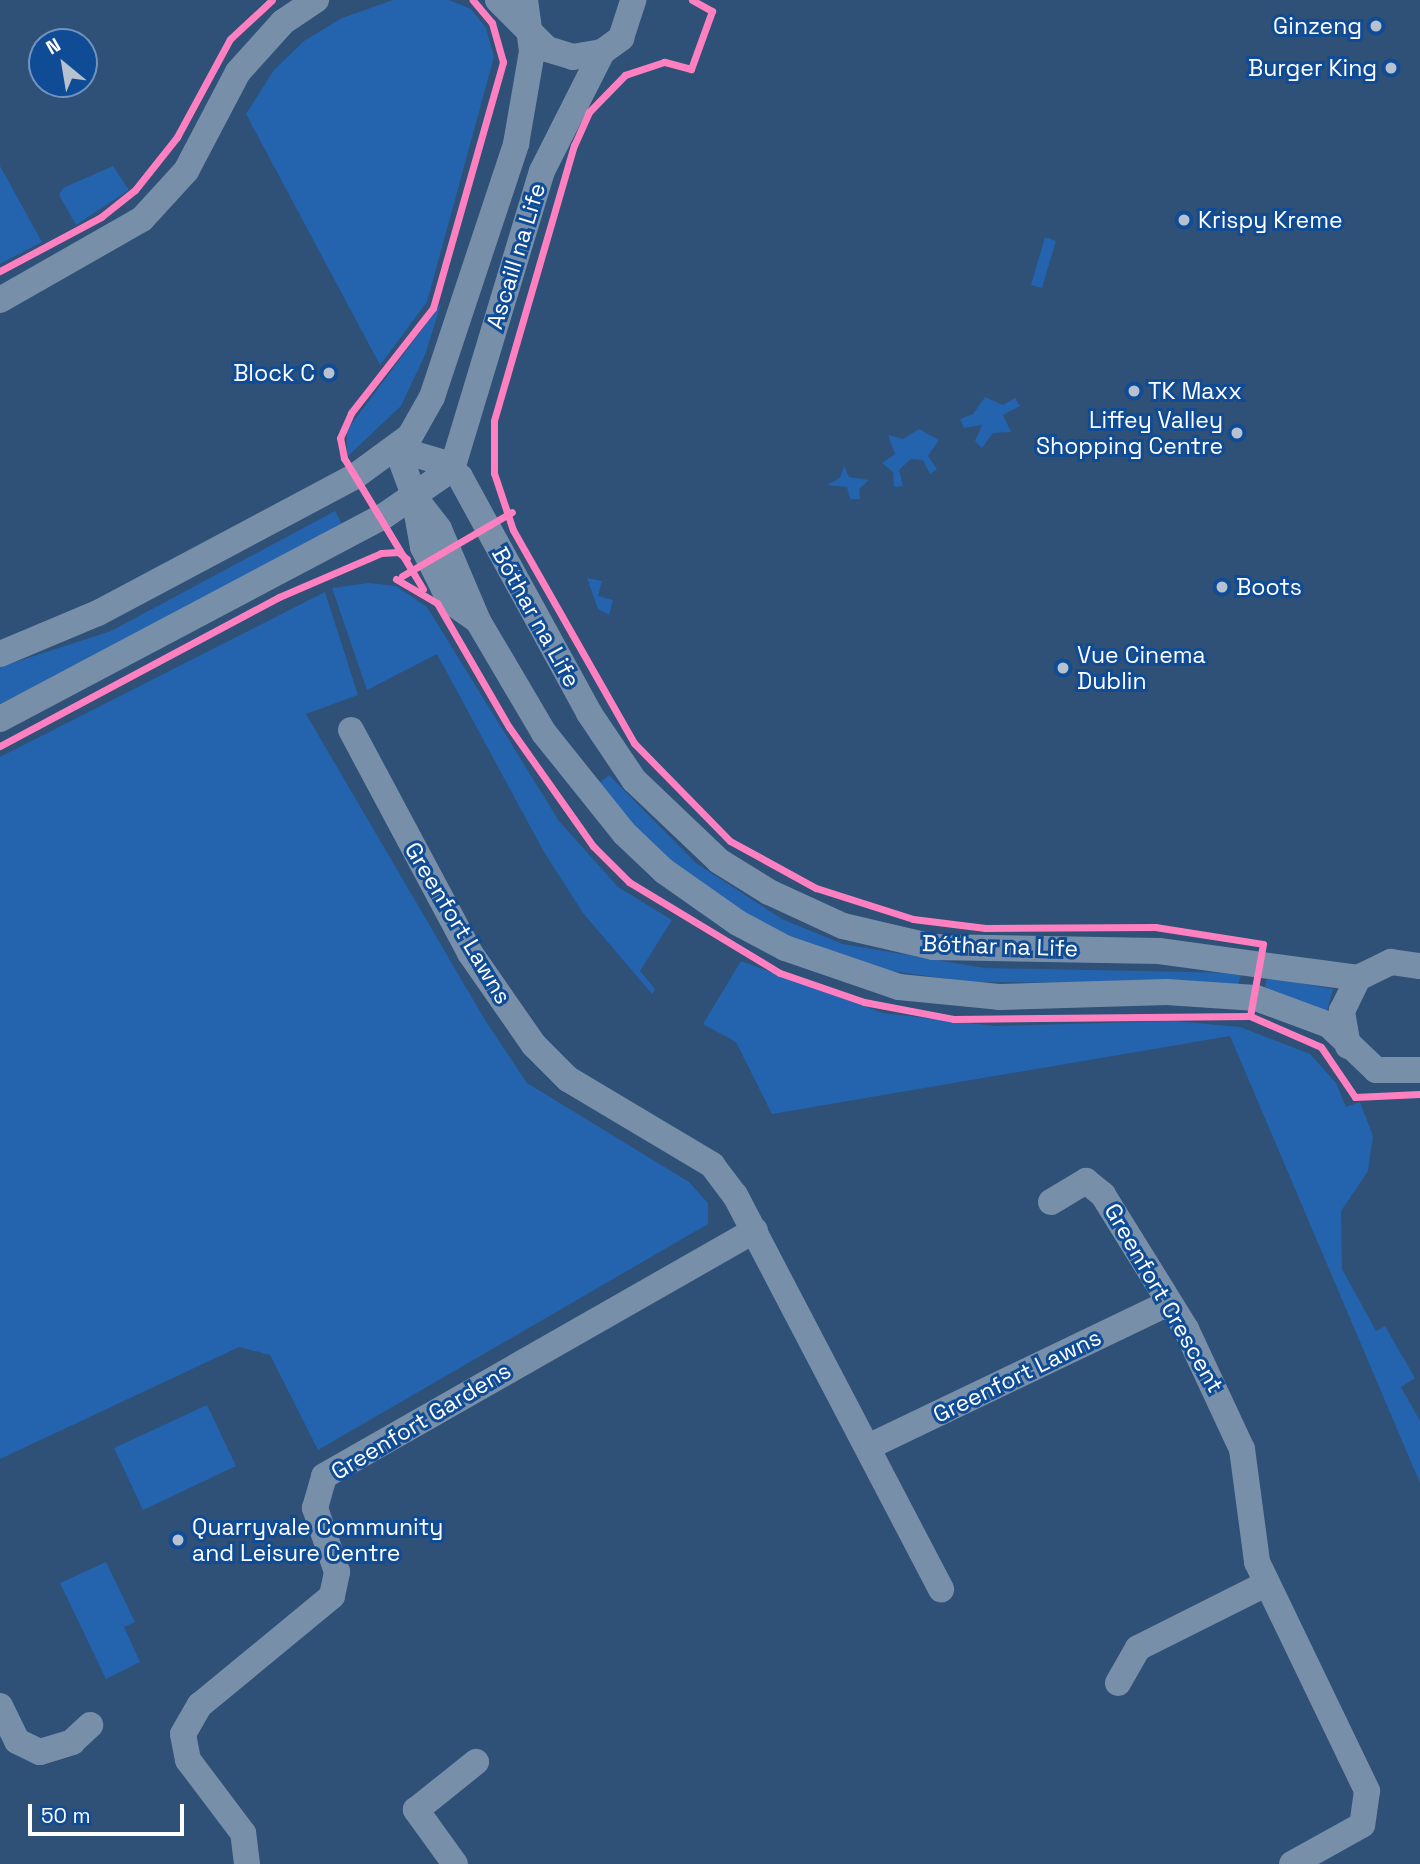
<!DOCTYPE html>
<html>
<head>
<meta charset="utf-8">
<style>
	body { margin:0 }
	#map { position:relative; width:1420px; height:1864px; overflow:hidden; background:#2f5077; font-family:"Space Grotesk",sans-serif }
	div>[style] { position:absolute }
	.green>* { inset:0; background:#2463ad }
	.minor>* { height:26px; margin:-13px; padding:0 13px; transform-origin:13px; border-radius:13px; background:#788fa9 }
	.cycleway>* { height:7px; margin:-3.5px; padding:0 3.5px; transform-origin:3.5px; border-radius:3.5px; background:#ff80c0 }
	.dots>* { width:19px; height:19px; translate:-50% -50%; box-sizing:border-box; border:4px solid #104c96; border-radius:50% }
	span { translate:-50% -50%; white-space:nowrap; text-align:center; line-height:1.15; -webkit-text-stroke:6px #104c96; paint-order:stroke }
	.poi-label { font-size:23px; color:#fff }
	.right { translate:-100% -50%; text-align:right }
	.left { translate:0 -50%; text-align:left }
	.street-label { font-size:23px; color:#fff }
	.north { position:absolute; left:28px; top:28px; width:70px; height:70px; box-sizing:border-box; background:#104c96; border:2px solid #7094c0; border-radius:50%; rotate:330deg; font-size:19px; font-weight:700; line-height:28px; text-align:center; color:#fff }
	.north::after { content:''; display:block; margin:auto; width:24px; height:32px; background:#b6c2cf; clip-path:polygon(50% 0,100% 100%,50% 72%,0 100%) }
	.scale { position:absolute; left:28px; top:1804px; width:156px; height:32px; box-sizing:border-box; border:4px solid #fff; border-top:0; padding-left:9px; font-size:21px; line-height:24px; white-space:nowrap; color:#fff; -webkit-text-stroke:5px #104c96; paint-order:stroke }
</style>
</head>
<body>
<div id="map">
	<div class="green">
		<div style="clip-path:polygon(393px 0,449px 0,471px 9px,486px 28px,494px 57px,427px 302px,380px 365px,246px 114px,274px 70px,304px 41px,342px 18px)"></div>
		<div style="clip-path:polygon(0 166px,42px 242px,0 264px)"></div>
		<div style="clip-path:polygon(113px 166px,129px 190px,76px 225px,59px 195px,63px 188px)"></div>
		<div style="clip-path:polygon(1045px 237px,1056px 241px,1042px 288px,1031px 285px)"></div>
		<div style="clip-path:polygon(441px 304px,425px 355px,401px 406px,347px 457px,347px 430px)"></div>
		<div style="clip-path:polygon(985px 397px,1003px 405px,1015px 398px,1020px 406px,1003px 415px,1011px 432px,993px 433px,982px 448px,975px 441px,982px 425px,964px 428px,960px 419px,973px 414px)"></div>
		<div style="clip-path:polygon(919px 429px,939px 440px,928px 456px,937px 469px,930px 474px,923px 460px,911px 459px,899px 470px,903px 486px,894px 487px,893px 472px,882px 463px,895px 454px,888px 435px,903px 439px)"></div>
		<div style="clip-path:polygon(844px 466px,849px 477px,869px 480px,859px 489px,860px 499px,850px 499px,847px 487px,827px 485px,840px 478px)"></div>
		<div style="clip-path:polygon(335px 511px,343px 526px,0 704px,0 667px,111px 631px)"></div>
		<div style="clip-path:polygon(587px 578px,602px 581px,598px 596px,613px 600px,609px 615px,598px 609px)"></div>
		<div style="clip-path:polygon(368px 583px,396px 586px,427px 607px,559px 821px,618px 887px,672px 920px,640px 971px,655px 989px,652px 994px,583px 913px,544px 852px,437px 654px,367px 690px,332px 588px)"></div>
		<div style="clip-path:polygon(325px 592px,358px 695px,306px 714px,485px 1020px,527px 1083px,689px 1182px,708px 1203px,708px 1224px,318px 1450px,270px 1355px,239px 1347px,0 1459px,0 757px)"></div>
		<div style="clip-path:polygon(609px 775px,696px 863px,782px 919px,843px 944px,984px 968px,1242px 973px,1238px 984px,970px 982px,877px 969px,772px 930px,697px 883px,636px 830px,598px 784px)"></div>
		<div style="clip-path:polygon(741px 961px,883px 1013px,995px 1026px,1175px 1021px,1240px 1027px,1310px 1054px,1336px 1083px,1346px 1107px,1360px 1102px,1373px 1136px,1368px 1171px,1341px 1211px,1342px 1269px,1376px 1331px,1385px 1326px,1415px 1378px,1401px 1387px,1420px 1421px,1420px 1483px,1230px 1036px,772px 1114px,736px 1042px,703px 1024px)"></div>
		<div style="clip-path:polygon(1267px 977px,1333px 989px,1327px 1011px,1264px 990px)"></div>
		<div style="clip-path:polygon(207px 1405px,236px 1466px,143px 1510px,114px 1448px)"></div>
		<div style="clip-path:polygon(106px 1562px,135px 1622px,124px 1627px,140px 1662px,106px 1679px,60px 1583px)"></div>
	</div>
	<div class="minor">
		<div style="left:498px;top:0;width:69px;rotate:45deg"></div>
		<div style="left:547px;top:49px;width:27px;rotate:17deg"></div>
		<div style="left:573px;top:57px;width:29px;rotate:-10deg"></div>
		<div style="left:602px;top:52px;width:24px;rotate:-36deg"></div>
		<div style="left:621px;top:38px;width:40px;rotate:-72deg"></div>
		<div style="left:0;top:300px;width:163px;rotate:-29.7deg"></div>
		<div style="left:142px;top:219px;width:65px;rotate:-47.5deg"></div>
		<div style="left:186px;top:171px;width:112px;rotate:-62.3deg"></div>
		<div style="left:238px;top:72px;width:67px;rotate:-48deg"></div>
		<div style="left:283px;top:22px;width:40px;rotate:-34deg"></div>
		<div style="left:397px;top:449px;width:52px;rotate:69.8deg"></div>
		<div style="left:415px;top:498px;width:39px;rotate:52deg"></div>
		<div style="left:439px;top:529px;width:100px;rotate:67deg"></div>
		<div style="left:478px;top:621px;width:130px;rotate:59.5deg"></div>
		<div style="left:544px;top:733px;width:128px;rotate:51.3deg"></div>
		<div style="left:624px;top:833px;width:55px;rotate:43.5deg"></div>
		<div style="left:664px;top:871px;width:90px;rotate:35.1deg"></div>
		<div style="left:738px;top:923px;width:53px;rotate:28deg"></div>
		<div style="left:785px;top:948px;width:120px;rotate:18.9deg"></div>
		<div style="left:899px;top:987px;width:100px;rotate:5.7deg"></div>
		<div style="left:999px;top:997px;width:168px;rotate:-1.7deg"></div>
		<div style="left:1167px;top:992px;width:89px;rotate:3.9deg"></div>
		<div style="left:1256px;top:998px;width:78px;rotate:20.3deg"></div>
		<div style="left:1329px;top:1025px;width:65px;rotate:43.8deg"></div>
		<div style="left:1376px;top:1070px;width:44px"></div>
		<div style="left:397px;top:449px;width:46px;rotate:16.5deg"></div>
		<div style="left:441px;top:462px;width:24px;rotate:38deg"></div>
		<div style="left:460px;top:477px;width:269px;rotate:61.3deg"></div>
		<div style="left:589px;top:713px;width:81px;rotate:56.1deg"></div>
		<div style="left:634px;top:780px;width:117px;rotate:43.6deg"></div>
		<div style="left:719px;top:861px;width:59px;rotate:31.8deg"></div>
		<div style="left:769px;top:892px;width:81px;rotate:24.7deg"></div>
		<div style="left:843px;top:926px;width:92px;rotate:13.1deg"></div>
		<div style="left:933px;top:947px;width:226px;rotate:1deg"></div>
		<div style="left:1159px;top:951px;width:201px;rotate:7.7deg"></div>
		<div style="left:452px;top:469px;width:311px;rotate:-73.2deg"></div>
		<div style="left:542px;top:171px;width:133px;rotate:-63.2deg"></div>
		<div style="left:415px;top:503px;width:45px;rotate:79.7deg"></div>
		<div style="left:423px;top:547px;width:47px;rotate:63.4deg"></div>
		<div style="left:444px;top:589px;width:18px;rotate:56deg"></div>
		<div style="left:454px;top:604px;width:29px;rotate:35deg"></div>
		<div style="left:0;top:654px;width:106px;rotate:-22.7deg"></div>
		<div style="left:98px;top:613px;width:290px;rotate:-28deg"></div>
		<div style="left:354px;top:477px;width:69px;rotate:-36.2deg"></div>
		<div style="left:410px;top:436px;width:45px;rotate:-60.6deg"></div>
		<div style="left:432px;top:397px;width:267px;rotate:-71.6deg"></div>
		<div style="left:516px;top:144px;width:94px;rotate:-80.2deg"></div>
		<div style="left:532px;top:51px;width:51px;rotate:-97.8deg"></div>
		<div style="left:0;top:719px;width:434px;rotate:-27.9deg"></div>
		<div style="left:384px;top:516px;width:83px;rotate:-34.7deg"></div>
		<div style="left:351px;top:730px;width:253px;rotate:61.9deg"></div>
		<div style="left:470px;top:953px;width:112px;rotate:55.2deg"></div>
		<div style="left:534px;top:1045px;width:48px;rotate:45deg"></div>
		<div style="left:568px;top:1079px;width:168px;rotate:30.8deg"></div>
		<div style="left:712px;top:1165px;width:38px;rotate:53deg"></div>
		<div style="left:735px;top:1195px;width:445px;rotate:62.4deg"></div>
		<div style="left:1348px;top:1046px;width:36px;rotate:-100deg"></div>
		<div style="left:1342px;top:1011px;width:37px;rotate:-64deg"></div>
		<div style="left:1358px;top:978px;width:37px;rotate:-26deg"></div>
		<div style="left:1391px;top:962px;width:29px;rotate:8deg"></div>
		<div style="left:1051px;top:1202px;width:41px;rotate:-31deg"></div>
		<div style="left:1086px;top:1181px;width:22px;rotate:39deg"></div>
		<div style="left:1103px;top:1195px;width:158px;rotate:58.2deg"></div>
		<div style="left:1186px;top:1329px;width:132px;rotate:65deg"></div>
		<div style="left:1242px;top:1449px;width:114px;rotate:82.4deg"></div>
		<div style="left:1257px;top:1562px;width:254px;rotate:64.3deg"></div>
		<div style="left:1367px;top:1791px;width:34px;rotate:98deg"></div>
		<div style="left:1362px;top:1825px;width:80px;rotate:150.9deg"></div>
		<div style="left:868px;top:1447px;width:331px;rotate:-25.6deg"></div>
		<div style="left:1118px;top:1683px;width:40px;rotate:-60.3deg"></div>
		<div style="left:1138px;top:1648px;width:143px;rotate:-26.6deg"></div>
		<div style="left:0;top:1706px;width:39px;rotate:64deg"></div>
		<div style="left:17px;top:1741px;width:25px;rotate:26deg"></div>
		<div style="left:40px;top:1752px;width:34px;rotate:-17deg"></div>
		<div style="left:72px;top:1742px;width:25px;rotate:-43deg"></div>
		<div style="left:247px;top:1864px;width:31px;rotate:-97deg"></div>
		<div style="left:243px;top:1833px;width:91px;rotate:-127deg"></div>
		<div style="left:188px;top:1760px;width:26px;rotate:-101deg"></div>
		<div style="left:183px;top:1734px;width:34px;rotate:-60deg"></div>
		<div style="left:200px;top:1705px;width:171px;rotate:-39.5deg"></div>
		<div style="left:332px;top:1596px;width:25px;rotate:-78deg"></div>
		<div style="left:337px;top:1572px;width:68px;rotate:-109deg"></div>
		<div style="left:315px;top:1508px;width:33px;rotate:-74deg"></div>
		<div style="left:324px;top:1476px;width:496px;rotate:-29.7deg"></div>
		<div style="left:455px;top:1864px;width:67px;rotate:-125.8deg"></div>
		<div style="left:416px;top:1810px;width:77px;rotate:-38.7deg"></div>
	</div>
	<div class="cycleway">
		<div style="left:692px;top:0;width:23px;rotate:29deg"></div>
		<div style="left:712px;top:11px;width:62px;rotate:109.9deg"></div>
		<div style="left:691px;top:69px;width:28px;rotate:-165deg"></div>
		<div style="left:664px;top:62px;width:41px;rotate:161.6deg"></div>
		<div style="left:625px;top:75px;width:52px;rotate:134.2deg"></div>
		<div style="left:589px;top:112px;width:36px;rotate:114deg"></div>
		<div style="left:574px;top:145px;width:287px;rotate:106.2deg"></div>
		<div style="left:494px;top:421px;width:52px;rotate:90deg"></div>
		<div style="left:494px;top:473px;width:60px;rotate:71.6deg"></div>
		<div style="left:513px;top:530px;width:245px;rotate:60.4deg"></div>
		<div style="left:634px;top:743px;width:137px;rotate:45.6deg"></div>
		<div style="left:730px;top:841px;width:98px;rotate:28.7deg"></div>
		<div style="left:816px;top:888px;width:102px;rotate:17.7deg"></div>
		<div style="left:913px;top:919px;width:73px;rotate:7.1deg"></div>
		<div style="left:985px;top:928px;width:170px;rotate:-0.3deg"></div>
		<div style="left:1155px;top:927px;width:109px;rotate:8.9deg"></div>
		<div style="left:1263px;top:944px;width:73px;rotate:100.2deg"></div>
		<div style="left:0;top:271px;width:115px;rotate:-28.1deg"></div>
		<div style="left:101px;top:217px;width:43px;rotate:-38.5deg"></div>
		<div style="left:135px;top:190px;width:68px;rotate:-51.6deg"></div>
		<div style="left:177px;top:137px;width:111px;rotate:-61.6deg"></div>
		<div style="left:230px;top:39px;width:57px;rotate:-42.9deg"></div>
		<div style="left:402px;top:576px;width:127px;rotate:-30.2deg"></div>
		<div style="left:396px;top:579px;width:48px;rotate:30.3deg"></div>
		<div style="left:437px;top:603px;width:143px;rotate:59.9deg"></div>
		<div style="left:509px;top:727px;width:146px;rotate:54.8deg"></div>
		<div style="left:593px;top:846px;width:51px;rotate:45deg"></div>
		<div style="left:629px;top:882px;width:176px;rotate:31.1deg"></div>
		<div style="left:780px;top:973px;width:89px;rotate:19deg"></div>
		<div style="left:864px;top:1002px;width:92px;rotate:10.7deg"></div>
		<div style="left:954px;top:1019px;width:296px;rotate:-0.6deg"></div>
		<div style="left:1250px;top:1016px;width:77px;rotate:23.6deg"></div>
		<div style="left:1321px;top:1047px;width:60px;rotate:55.8deg"></div>
		<div style="left:1355px;top:1097px;width:65px;rotate:-2.6deg"></div>
		<div style="left:423px;top:589px;width:153px;rotate:-121.1deg"></div>
		<div style="left:344px;top:458px;width:20px;rotate:-101deg"></div>
		<div style="left:340px;top:438px;width:27px;rotate:-66deg"></div>
		<div style="left:351px;top:413px;width:133px;rotate:-52deg"></div>
		<div style="left:433px;top:308px;width:256px;rotate:-74.1deg"></div>
		<div style="left:503px;top:62px;width:41px;rotate:-105.8deg"></div>
		<div style="left:492px;top:23px;width:30px;rotate:-130deg"></div>
		<div style="left:0;top:746px;width:316px;rotate:-28.1deg"></div>
		<div style="left:279px;top:597px;width:111px;rotate:-23.3deg"></div>
		<div style="left:381px;top:553px;width:17px;rotate:-3deg"></div>
		<div style="left:398px;top:552px;width:11px;rotate:38deg"></div>
	</div>
	<div class="dots">
		<div style="left:1376px;top:26px;background:#b6c2cf"></div>
		<div style="left:1391px;top:68px;background:#b6c2cf"></div>
		<div style="left:1184px;top:220px;background:#b6c2cf"></div>
		<div style="left:329px;top:373px;background:#b6c2cf"></div>
		<div style="left:1134px;top:391px;background:#b6c2cf"></div>
		<div style="left:1237px;top:433px;background:#b6c2cf"></div>
		<div style="left:1222px;top:587px;background:#b6c2cf"></div>
		<div style="left:1063px;top:668px;background:#b6c2cf"></div>
		<div style="left:178px;top:1540px;background:#b6c2cf"></div>
	</div>
	<div class="poi-label">
		<span class="right" style="left:1362px;top:26px">Ginzeng</span>
		<span class="right" style="left:1377px;top:68px">Burger King</span>
		<span class="left" style="left:1198px;top:220px">Krispy Kreme</span>
		<span class="right" style="left:315px;top:373px">Block C</span>
		<span class="left" style="left:1148px;top:391px">TK Maxx</span>
		<span class="right" style="left:1223px;top:433px">Liffey Valley<br>Shopping Centre</span>
		<span class="left" style="left:1236px;top:587px">Boots</span>
		<span class="left" style="left:1077px;top:668px">Vue Cinema<br>Dublin</span>
		<span class="left" style="left:192px;top:1540px">Quarryvale Community<br>and Leisure Centre</span>
	</div>
	<div class="street-label">
		<span style="left:516px;top:256px;rotate:-73deg">Ascaill na Life</span>
		<span style="left:536px;top:617px;rotate:61deg">Bóthar na Life</span>
		<span style="left:458px;top:923px;rotate:59deg">Greenfort Lawns</span>
		<span style="left:1000px;top:946px;rotate:2deg">Bóthar na Life</span>
		<span style="left:1164px;top:1298px;rotate:60deg">Greenfort Crescent</span>
		<span style="left:1017px;top:1376px;rotate:-26deg">Greenfort Lawns</span>
		<span style="left:421px;top:1421px;rotate:-31deg">Greenfort Gardens</span>
	</div>
	<div class="north">N</div>
	<div class="scale">50 m</div>
</div>
</body>
</html>
